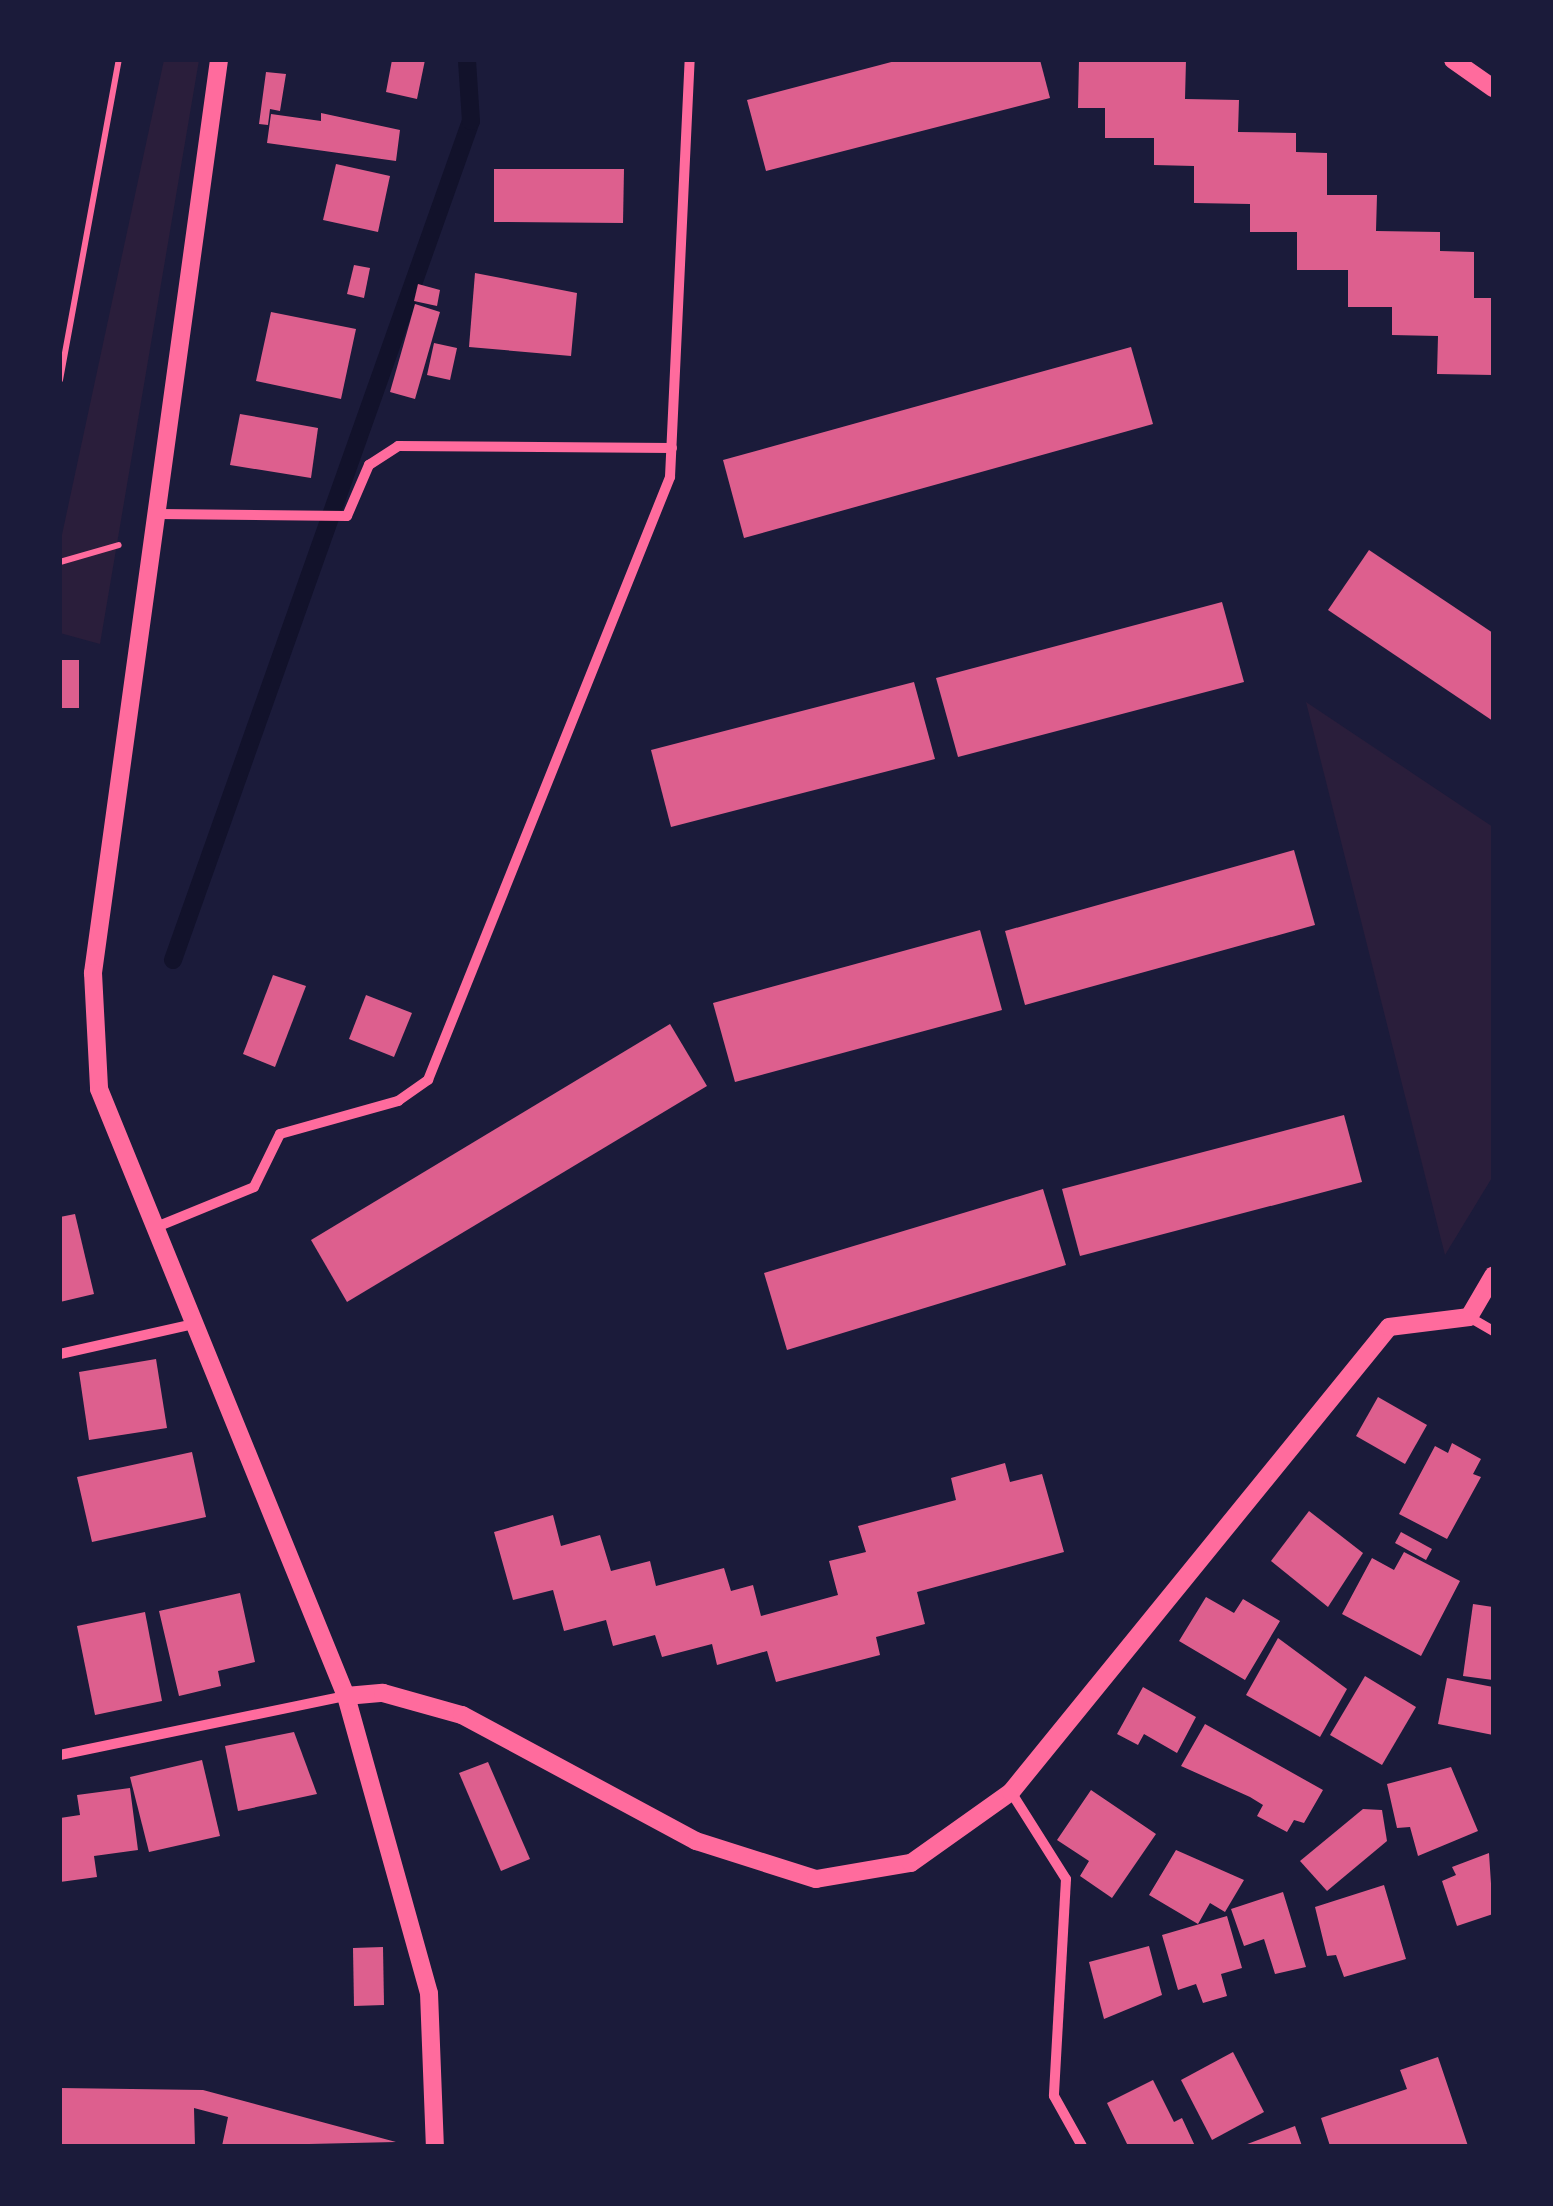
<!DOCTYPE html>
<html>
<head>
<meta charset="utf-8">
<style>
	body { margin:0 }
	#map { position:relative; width:1553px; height:2206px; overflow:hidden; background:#1b1b3a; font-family:Cabin,sans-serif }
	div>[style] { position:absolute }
	.green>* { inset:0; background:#2a1e3b }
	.stream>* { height:18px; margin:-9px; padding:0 9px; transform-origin:9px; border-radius:9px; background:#12122b }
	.building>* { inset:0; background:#dd5f8e }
	.path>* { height:6px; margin:-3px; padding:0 3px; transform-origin:3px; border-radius:3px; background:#ff6b9d }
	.minor>* { height:10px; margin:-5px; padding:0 5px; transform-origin:5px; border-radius:5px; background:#ff6b9d }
	.tertiary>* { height:18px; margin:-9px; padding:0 9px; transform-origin:9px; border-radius:9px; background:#ff6b9d }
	span { translate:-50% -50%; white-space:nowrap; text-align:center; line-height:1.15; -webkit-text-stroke:10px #1b1b3a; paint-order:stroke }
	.frame { position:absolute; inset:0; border:62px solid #1b1b3a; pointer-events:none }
</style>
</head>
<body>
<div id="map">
	<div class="green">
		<div style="clip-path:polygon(164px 60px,199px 60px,100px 644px,60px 633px,60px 544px)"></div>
		<div style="clip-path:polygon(1306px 702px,1493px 827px,1493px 1176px,1445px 1255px)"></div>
	</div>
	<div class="stream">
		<div style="left:173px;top:960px;width:890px;rotate:-70.45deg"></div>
		<div style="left:471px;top:121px;width:61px;rotate:-93.8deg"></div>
	</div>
	<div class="building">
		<div style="clip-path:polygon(392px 60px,425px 60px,417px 99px,386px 92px)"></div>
		<div style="clip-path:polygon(899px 60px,1040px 60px,1050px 98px,766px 171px,747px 100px)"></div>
		<div style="clip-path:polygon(1079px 60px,1186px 60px,1185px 99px,1239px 100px,1238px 132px,1296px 133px,1296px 152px,1327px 153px,1327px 195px,1377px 195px,1376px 231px,1440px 232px,1440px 251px,1474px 252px,1474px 298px,1493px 298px,1493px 375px,1437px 374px,1438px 336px,1392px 335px,1392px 307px,1348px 307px,1348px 270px,1297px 270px,1297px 232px,1250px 232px,1250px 204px,1194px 203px,1194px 166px,1154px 165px,1154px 138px,1105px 138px,1105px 108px,1078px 108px)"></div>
		<div style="clip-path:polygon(266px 72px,286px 74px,280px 111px,270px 109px,268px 125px,259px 124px)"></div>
		<div style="clip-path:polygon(321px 113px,400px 130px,396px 161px,267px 143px,271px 114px,321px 121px)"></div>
		<div style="clip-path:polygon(336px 164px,390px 176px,378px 232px,323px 220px)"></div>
		<div style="clip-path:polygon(494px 169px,624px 169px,623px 223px,494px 222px)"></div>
		<div style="clip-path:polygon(354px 265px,370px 268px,364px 298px,347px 294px)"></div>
		<div style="clip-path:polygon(475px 273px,577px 293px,571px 356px,469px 347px)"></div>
		<div style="clip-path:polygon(418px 284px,440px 290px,437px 306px,414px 301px)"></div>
		<div style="clip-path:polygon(415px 304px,440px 312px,415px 399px,390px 392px)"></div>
		<div style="clip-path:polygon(271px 312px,356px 329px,341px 399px,256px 381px)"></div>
		<div style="clip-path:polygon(434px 343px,457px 348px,450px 380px,427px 375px)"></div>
		<div style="clip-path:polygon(1131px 347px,1153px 424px,744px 538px,723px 460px)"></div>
		<div style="clip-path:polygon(240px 414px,318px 428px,311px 478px,230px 465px)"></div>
		<div style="clip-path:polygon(1369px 550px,1493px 633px,1493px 721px,1328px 610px)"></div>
		<div style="clip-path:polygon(1222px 602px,1244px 682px,958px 757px,936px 678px)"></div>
		<div style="clip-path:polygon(60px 660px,79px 660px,79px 708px,60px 708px)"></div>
		<div style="clip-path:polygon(914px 682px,935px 759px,671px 827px,651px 750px)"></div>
		<div style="clip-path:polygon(1294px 850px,1315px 925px,1025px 1005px,1005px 931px)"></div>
		<div style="clip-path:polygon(980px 930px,1002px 1010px,735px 1082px,713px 1003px)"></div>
		<div style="clip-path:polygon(273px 975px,306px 986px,275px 1067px,243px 1054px)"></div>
		<div style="clip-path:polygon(366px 995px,412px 1013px,394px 1057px,349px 1039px)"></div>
		<div style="clip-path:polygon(670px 1024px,707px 1086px,347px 1302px,311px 1240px)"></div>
		<div style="clip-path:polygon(1344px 1115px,1362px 1182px,1080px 1256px,1062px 1189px)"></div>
		<div style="clip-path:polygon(1043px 1189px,1066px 1265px,787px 1350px,764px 1273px)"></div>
		<div style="clip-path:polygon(75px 1214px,94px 1294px,60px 1302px,60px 1217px)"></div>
		<div style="clip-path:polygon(156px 1359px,167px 1428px,89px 1440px,79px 1372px)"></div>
		<div style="clip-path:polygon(1378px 1397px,1427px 1425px,1405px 1464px,1356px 1436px)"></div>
		<div style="clip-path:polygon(1452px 1443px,1481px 1459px,1473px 1474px,1481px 1477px,1447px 1539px,1399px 1514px,1435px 1446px,1448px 1453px)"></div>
		<div style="clip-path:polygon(192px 1452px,206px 1517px,92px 1542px,77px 1477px)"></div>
		<div style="clip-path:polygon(1005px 1463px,1010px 1482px,1042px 1474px,1064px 1552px,917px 1592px,925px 1624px,876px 1637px,880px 1655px,776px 1682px,767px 1651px,717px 1665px,712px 1644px,662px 1657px,655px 1635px,613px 1646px,606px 1620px,564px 1631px,553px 1590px,513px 1600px,494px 1532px,553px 1515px,561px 1546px,600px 1535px,611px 1571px,650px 1561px,656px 1586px,724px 1568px,731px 1591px,753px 1585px,761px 1616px,838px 1595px,829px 1561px,866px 1552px,858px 1526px,956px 1500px,951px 1478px)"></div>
		<div style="clip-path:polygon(1309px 1511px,1363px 1553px,1328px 1607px,1271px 1561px)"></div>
		<div style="clip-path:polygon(1401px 1532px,1432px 1549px,1426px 1560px,1395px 1543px)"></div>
		<div style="clip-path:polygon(1404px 1552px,1460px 1581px,1421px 1656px,1342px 1614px,1372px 1558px,1394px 1570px)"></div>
		<div style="clip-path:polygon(240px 1593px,255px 1662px,218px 1671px,221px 1686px,179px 1696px,159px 1611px)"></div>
		<div style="clip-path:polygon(1206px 1597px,1234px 1613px,1243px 1599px,1280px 1621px,1245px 1680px,1179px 1641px)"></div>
		<div style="clip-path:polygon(1473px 1604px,1493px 1607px,1493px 1680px,1463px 1676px)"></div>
		<div style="clip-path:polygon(145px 1612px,162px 1701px,95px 1715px,77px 1626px)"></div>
		<div style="clip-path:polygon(1278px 1638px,1347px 1689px,1320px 1737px,1246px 1695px)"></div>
		<div style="clip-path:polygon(1365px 1676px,1416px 1707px,1382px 1765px,1330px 1735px)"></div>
		<div style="clip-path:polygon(1447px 1678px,1493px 1687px,1493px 1735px,1438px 1724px)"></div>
		<div style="clip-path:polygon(1143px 1687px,1196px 1717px,1177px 1753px,1144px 1734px,1138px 1745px,1117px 1734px)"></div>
		<div style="clip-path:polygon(1205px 1724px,1323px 1790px,1304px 1823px,1294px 1820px,1287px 1832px,1257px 1816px,1263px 1805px,1250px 1797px,1181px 1766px)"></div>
		<div style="clip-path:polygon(294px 1732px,317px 1794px,238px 1811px,225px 1746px)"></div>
		<div style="clip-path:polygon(202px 1760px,220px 1836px,149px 1852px,130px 1777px)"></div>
		<div style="clip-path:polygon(488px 1762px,530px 1859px,501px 1871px,459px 1773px)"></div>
		<div style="clip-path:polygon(1451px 1767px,1478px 1831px,1418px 1856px,1410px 1827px,1397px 1828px,1387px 1784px)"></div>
		<div style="clip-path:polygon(130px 1788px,138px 1850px,94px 1856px,97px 1877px,60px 1882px,60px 1818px,80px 1815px,77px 1795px)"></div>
		<div style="clip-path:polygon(1091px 1790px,1156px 1834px,1112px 1898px,1080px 1876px,1089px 1861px,1057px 1840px)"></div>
		<div style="clip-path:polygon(1363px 1809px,1382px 1810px,1387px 1841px,1327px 1891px,1300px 1861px)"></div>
		<div style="clip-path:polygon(1176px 1850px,1244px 1880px,1225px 1912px,1210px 1903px,1198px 1924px,1149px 1895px)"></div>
		<div style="clip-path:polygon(1489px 1853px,1493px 1914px,1457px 1926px,1442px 1881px,1456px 1875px,1452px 1867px)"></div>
		<div style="clip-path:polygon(1384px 1885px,1406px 1959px,1344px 1977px,1336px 1955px,1327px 1956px,1315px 1907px)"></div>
		<div style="clip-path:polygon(1283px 1892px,1306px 1967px,1275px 1974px,1264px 1939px,1244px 1946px,1231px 1909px)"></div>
		<div style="clip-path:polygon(1227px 1916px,1242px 1968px,1221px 1974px,1227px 1996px,1203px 2003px,1196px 1984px,1178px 1990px,1162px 1935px)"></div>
		<div style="clip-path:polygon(1149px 1946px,1162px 1995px,1104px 2019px,1089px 1962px)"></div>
		<div style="clip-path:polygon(383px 1947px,384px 2005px,354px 2006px,353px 1948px)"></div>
		<div style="clip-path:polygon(1233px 2052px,1264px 2112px,1212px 2140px,1181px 2080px)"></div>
		<div style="clip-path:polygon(1438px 2057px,1468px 2146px,1330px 2146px,1321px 2118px,1407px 2089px,1400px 2070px)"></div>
		<div style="clip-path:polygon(1153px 2080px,1174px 2122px,1182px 2118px,1195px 2146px,1128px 2146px,1107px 2103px)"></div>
		<div style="clip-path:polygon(60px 2088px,203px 2090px,396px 2142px,222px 2146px,228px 2117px,194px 2108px,195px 2146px,60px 2146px)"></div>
		<div style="clip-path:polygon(1295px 2126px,1302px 2146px,1242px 2146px)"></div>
	</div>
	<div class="path">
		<div style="left:60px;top:380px;width:325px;rotate:-79.6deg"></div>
		<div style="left:60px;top:562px;width:61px;rotate:-16.1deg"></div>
	</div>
	<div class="minor">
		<div style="left:158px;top:514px;width:189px;rotate:0.6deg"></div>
		<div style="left:347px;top:516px;width:56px;rotate:-66.7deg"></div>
		<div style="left:369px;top:465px;width:35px;rotate:-33deg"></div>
		<div style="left:398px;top:446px;width:274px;rotate:0.4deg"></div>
		<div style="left:154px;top:1228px;width:108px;rotate:-22.3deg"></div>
		<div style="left:254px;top:1187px;width:59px;rotate:-63.9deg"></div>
		<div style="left:280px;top:1134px;width:123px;rotate:-15.6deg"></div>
		<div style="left:398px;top:1101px;width:37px;rotate:-35deg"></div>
		<div style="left:428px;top:1080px;width:650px;rotate:-68.13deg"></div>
		<div style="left:670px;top:477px;width:417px;rotate:-87.3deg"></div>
		<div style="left:1469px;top:1317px;width:28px;rotate:30deg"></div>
		<div style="left:60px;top:1354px;width:133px;rotate:-12.6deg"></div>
		<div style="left:60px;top:1755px;width:292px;rotate:-11.7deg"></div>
		<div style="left:1011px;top:1792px;width:103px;rotate:57.7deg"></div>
		<div style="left:1066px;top:1879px;width:217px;rotate:93.2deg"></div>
		<div style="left:1054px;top:2096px;width:57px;rotate:60.8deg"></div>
	</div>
	<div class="tertiary">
		<div style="left:219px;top:60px;width:922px;rotate:97.86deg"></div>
		<div style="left:93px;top:973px;width:116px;rotate:87deg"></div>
		<div style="left:99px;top:1089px;width:655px;rotate:67.86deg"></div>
		<div style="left:346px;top:1696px;width:308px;rotate:74.4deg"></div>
		<div style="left:429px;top:1993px;width:153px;rotate:87.8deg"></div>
		<div style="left:1453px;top:60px;width:49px;rotate:35deg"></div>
		<div style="left:346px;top:1696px;width:37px;rotate:-5deg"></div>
		<div style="left:383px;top:1693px;width:82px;rotate:15.6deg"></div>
		<div style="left:462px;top:1715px;width:266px;rotate:28.3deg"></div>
		<div style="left:696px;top:1841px;width:126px;rotate:17.6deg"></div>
		<div style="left:816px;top:1879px;width:96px;rotate:-9.6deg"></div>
		<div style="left:911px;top:1863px;width:123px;rotate:-35.4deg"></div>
		<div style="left:1011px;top:1792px;width:599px;rotate:-50.89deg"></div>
		<div style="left:1389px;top:1327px;width:81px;rotate:-7.1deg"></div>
		<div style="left:1469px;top:1317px;width:48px;rotate:-59.7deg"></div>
	</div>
	<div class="frame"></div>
</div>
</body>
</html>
